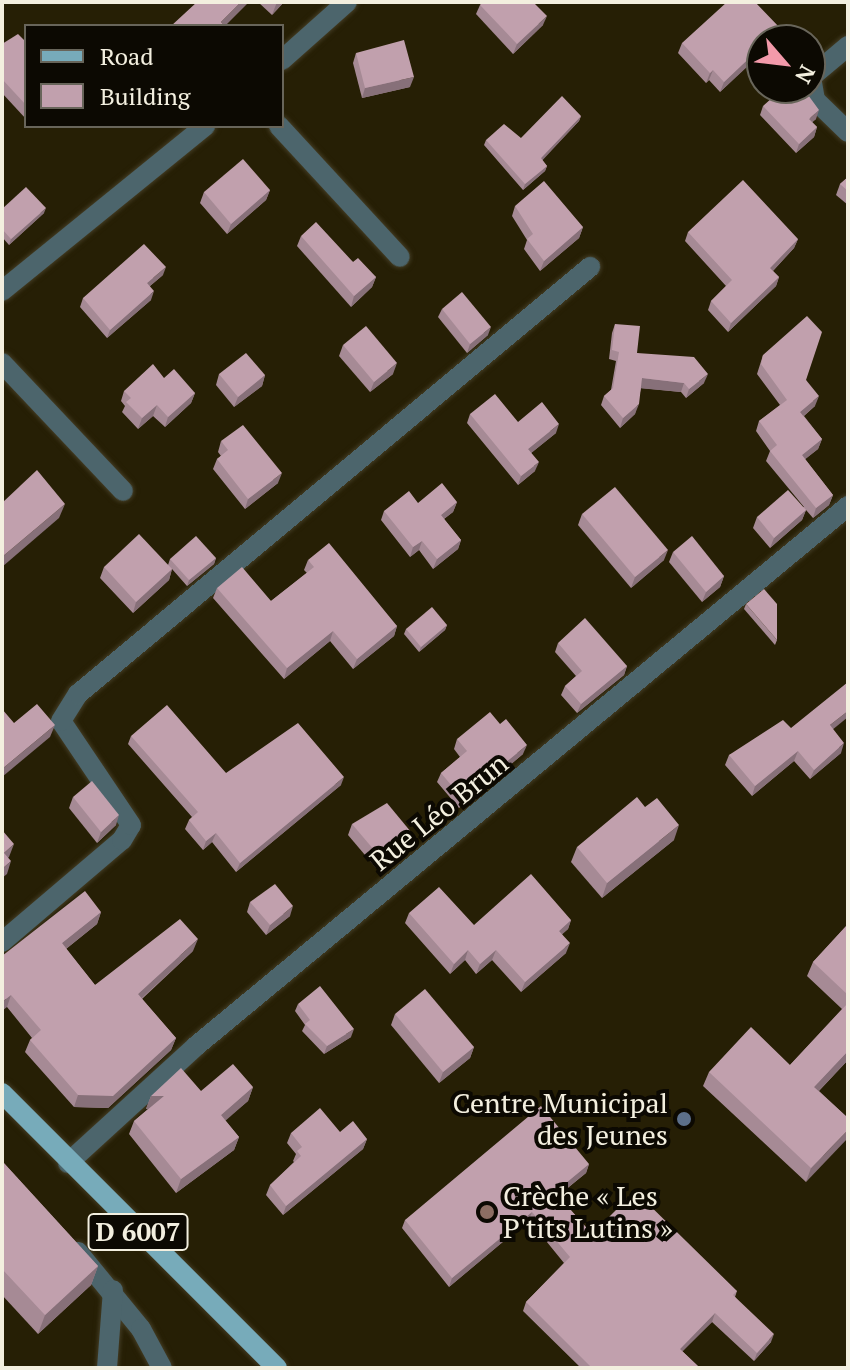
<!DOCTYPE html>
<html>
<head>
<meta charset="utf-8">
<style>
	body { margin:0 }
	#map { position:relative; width:850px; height:1370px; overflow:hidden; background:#261f05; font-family:"PT Serif",serif }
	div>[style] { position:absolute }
	.roads { filter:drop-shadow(0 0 2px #433c24) drop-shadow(0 0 2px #433c24) }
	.minor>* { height:20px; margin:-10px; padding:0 10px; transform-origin:10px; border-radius:10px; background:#4c656c }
	.major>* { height:20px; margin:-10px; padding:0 10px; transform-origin:10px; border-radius:10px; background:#77abba }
	.wall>* { inset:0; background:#a68a95 }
	.shaded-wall>* { inset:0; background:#877079 }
	.building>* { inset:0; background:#c1a0ad }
	.dots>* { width:22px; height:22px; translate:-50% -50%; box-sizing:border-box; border:4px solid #0c0902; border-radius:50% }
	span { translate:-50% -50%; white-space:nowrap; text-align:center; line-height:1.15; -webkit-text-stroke:8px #0c0902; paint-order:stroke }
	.shield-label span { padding:2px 6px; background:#0c0902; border:2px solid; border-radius:6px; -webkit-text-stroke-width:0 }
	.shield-label { font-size:26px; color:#f3efdf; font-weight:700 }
	.street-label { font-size:28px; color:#f3efdf }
	.poi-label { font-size:28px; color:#f3efdf }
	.right { translate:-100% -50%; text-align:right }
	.left { translate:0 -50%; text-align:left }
	.frame { position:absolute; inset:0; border:4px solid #f3efdf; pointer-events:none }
	.legend { position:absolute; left:24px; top:24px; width:260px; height:104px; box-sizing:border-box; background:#0c0902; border:2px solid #68655a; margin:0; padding:10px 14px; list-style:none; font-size:24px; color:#f3efdf }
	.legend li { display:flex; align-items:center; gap:16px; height:40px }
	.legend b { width:40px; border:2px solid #68655a }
	.north { position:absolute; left:746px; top:24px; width:80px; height:80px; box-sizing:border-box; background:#0c0902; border:2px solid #68655a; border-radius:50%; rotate:118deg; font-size:22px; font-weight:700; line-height:32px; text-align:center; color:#f3efdf }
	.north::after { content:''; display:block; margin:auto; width:28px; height:36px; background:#f39aaa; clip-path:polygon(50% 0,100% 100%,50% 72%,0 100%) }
</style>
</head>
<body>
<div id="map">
	<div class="roads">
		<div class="minor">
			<div style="left:848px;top:46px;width:48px;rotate:140deg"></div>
			<div style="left:811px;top:77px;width:23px;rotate:80deg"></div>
			<div style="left:815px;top:100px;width:46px;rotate:44.1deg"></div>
			<div style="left:282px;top:60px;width:87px;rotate:-41.7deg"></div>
			<div style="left:279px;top:126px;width:178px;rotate:47.3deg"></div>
			<div style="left:2px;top:291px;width:262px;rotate:-39.1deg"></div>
			<div style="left:2px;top:363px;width:176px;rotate:46.6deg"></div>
			<div style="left:2px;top:942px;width:157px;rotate:-40.4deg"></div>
			<div style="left:122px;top:840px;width:17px;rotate:-59deg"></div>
			<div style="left:131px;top:825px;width:125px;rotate:-123.9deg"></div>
			<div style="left:61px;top:721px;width:32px;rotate:-58deg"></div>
			<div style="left:78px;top:694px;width:667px;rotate:-39.83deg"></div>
			<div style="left:68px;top:1163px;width:173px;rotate:-42.4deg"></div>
			<div style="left:196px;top:1046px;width:847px;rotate:-39.63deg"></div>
			<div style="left:78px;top:1252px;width:99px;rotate:50.7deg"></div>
			<div style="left:141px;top:1329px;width:44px;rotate:61.7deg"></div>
			<div style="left:107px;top:1368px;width:78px;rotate:-85.6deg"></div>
		</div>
		<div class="major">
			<div style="left:2px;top:1093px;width:389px;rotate:45deg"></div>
		</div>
	</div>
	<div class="wall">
		<div style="clip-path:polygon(258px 2px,284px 2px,272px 15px)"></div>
		<div style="clip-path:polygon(480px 5px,543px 25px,513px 54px,476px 14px)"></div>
		<div style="clip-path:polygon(780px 28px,776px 39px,720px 92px,709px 80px,706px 83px,678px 53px,682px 43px)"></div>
		<div style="clip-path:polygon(26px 42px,26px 119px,2px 93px,2px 44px)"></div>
		<div style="clip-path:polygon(356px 53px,410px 87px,362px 98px,353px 63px)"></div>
		<div style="clip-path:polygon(763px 106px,816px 119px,812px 122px,817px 127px,814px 137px,796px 153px,760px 115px)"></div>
		<div style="clip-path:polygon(581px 116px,579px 121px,542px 160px,547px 166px,545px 171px,523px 190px,484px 145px,486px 140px,521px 138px)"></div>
		<div style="clip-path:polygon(848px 177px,848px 205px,836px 195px,840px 184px)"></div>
		<div style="clip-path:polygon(270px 190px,266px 200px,227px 234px,200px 203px,204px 192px)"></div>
		<div style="clip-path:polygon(515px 206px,583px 227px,579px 238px,540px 271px,524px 249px,527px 240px,512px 216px)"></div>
		<div style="clip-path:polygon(2px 209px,44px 213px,9px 245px,2px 237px)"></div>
		<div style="clip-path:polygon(688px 232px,798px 239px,794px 248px,773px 271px,779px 277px,776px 286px,728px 332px,708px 310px,711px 301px,726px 286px,685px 241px)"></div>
		<div style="clip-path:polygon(301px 236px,353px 262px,376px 277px,372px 287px,351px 307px,297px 246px)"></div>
		<div style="clip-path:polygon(163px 275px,150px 286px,151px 300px,107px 338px,80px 307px,83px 298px)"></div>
		<div style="clip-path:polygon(442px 309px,488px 335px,467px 353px,438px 317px)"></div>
		<div style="clip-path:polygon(615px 324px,637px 353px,704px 383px,686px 398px,681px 392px,641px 388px,635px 414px,620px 428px,601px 405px,604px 396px,611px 390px,616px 361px,609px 359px,612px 333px)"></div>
		<div style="clip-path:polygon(343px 345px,393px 374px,370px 392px,339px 356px)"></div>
		<div style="clip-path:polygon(763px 355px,806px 380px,815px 406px,804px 416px,822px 439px,818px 449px,805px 459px,833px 495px,829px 505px,813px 518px,806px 510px,802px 520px,770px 548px,753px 528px,757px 517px,804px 507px,766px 461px,770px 451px,756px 431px,759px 421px,780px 405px,757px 374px)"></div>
		<div style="clip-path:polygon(219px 374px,265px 375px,262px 386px,234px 407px,216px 385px)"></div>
		<div style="clip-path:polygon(164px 378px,195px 393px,191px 403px,165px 427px,153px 416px,138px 429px,122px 412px,125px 406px,121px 401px,124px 391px)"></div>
		<div style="clip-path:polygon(470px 414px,518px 422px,556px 433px,531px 453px,535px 471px,518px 485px,467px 423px)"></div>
		<div style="clip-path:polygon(221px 441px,278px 483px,245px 509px,213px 469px,217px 459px,221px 456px,218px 452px)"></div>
		<div style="clip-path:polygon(457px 502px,453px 512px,444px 519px,461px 540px,458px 549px,433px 569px,419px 550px,410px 557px,381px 520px,384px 511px,418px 503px)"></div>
		<div style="clip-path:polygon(582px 514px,664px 560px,631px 588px,578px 525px)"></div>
		<div style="clip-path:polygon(673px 552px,724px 576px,720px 587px,702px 602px,669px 562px)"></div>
		<div style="clip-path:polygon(216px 558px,214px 564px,187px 586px,172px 569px,169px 580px,133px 613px,100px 578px,104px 567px,168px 565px,170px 559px)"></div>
		<div style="clip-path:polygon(308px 560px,397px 626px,394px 636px,353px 669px,330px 641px,284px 679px,213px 598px,217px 588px,271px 601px,307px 573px,304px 570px)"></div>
		<div style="clip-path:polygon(746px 604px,777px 640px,775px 645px,744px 609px)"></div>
		<div style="clip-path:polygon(447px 625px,445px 630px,419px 652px,404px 634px,406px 629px)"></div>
		<div style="clip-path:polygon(558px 643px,627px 666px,624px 675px,577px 713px,561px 695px,565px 686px,576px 676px,555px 652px)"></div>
		<div style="clip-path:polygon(791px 728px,833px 730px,841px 753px,810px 779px,794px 761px,752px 796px,725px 765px,729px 755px)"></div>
		<div style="clip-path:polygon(131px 736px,226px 773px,341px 785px,236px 872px,212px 842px,203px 850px,185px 829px,189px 820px,192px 817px,128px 744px)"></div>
		<div style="clip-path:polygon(457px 739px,523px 754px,459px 808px,437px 782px,441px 773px,460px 757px,454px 749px)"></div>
		<div style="clip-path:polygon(73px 797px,116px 825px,97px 843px,69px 808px)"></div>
		<div style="clip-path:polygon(352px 824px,407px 842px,376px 868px,348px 835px)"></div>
		<div style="clip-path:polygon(674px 840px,602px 898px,571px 862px,577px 847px)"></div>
		<div style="clip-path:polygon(250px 902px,290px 916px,266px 935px,247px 912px)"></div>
		<div style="clip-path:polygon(101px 912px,97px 924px,66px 949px,95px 985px,193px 951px,142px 999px,176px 1038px,171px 1050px,108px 1108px,74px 1107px,25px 1052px,30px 1040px,32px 1038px,7px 1007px,2px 956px)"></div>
		<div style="clip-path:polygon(409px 913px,474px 925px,571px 920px,568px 929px,562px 934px,566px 953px,521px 992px,492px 960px,476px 974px,465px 960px,450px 974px,405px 923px)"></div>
		<div style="clip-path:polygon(848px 924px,848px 1060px,819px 1091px,848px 1118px,806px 1182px,703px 1086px,709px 1072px,790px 1065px,842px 1009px,807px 976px,813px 962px)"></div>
		<div style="clip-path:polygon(298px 1004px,351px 1037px,324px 1054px,302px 1031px,305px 1025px,295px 1011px)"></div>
		<div style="clip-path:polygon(395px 1014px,474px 1047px,470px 1058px,439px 1083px,391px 1025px)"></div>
		<div style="clip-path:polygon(253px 1087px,248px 1101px,225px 1120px,239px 1137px,234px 1150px,176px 1193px,129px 1134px,134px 1121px,148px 1109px,146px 1109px,151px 1096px)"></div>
		<div style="clip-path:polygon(340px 1132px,367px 1139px,363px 1149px,283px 1215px,266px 1195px,270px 1185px,294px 1162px,293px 1161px,296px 1154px,287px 1143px,291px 1133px)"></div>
		<div style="clip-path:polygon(2px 1161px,98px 1266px,91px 1285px,38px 1334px,2px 1295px)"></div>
		<div style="clip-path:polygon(589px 1164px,586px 1173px,558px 1196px,592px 1234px,737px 1291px,735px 1297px,771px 1342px,754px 1361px,712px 1322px,682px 1351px,700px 1368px,581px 1368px,523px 1311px,526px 1302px,564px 1263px,529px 1220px,449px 1287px,402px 1228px,405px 1220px)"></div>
	</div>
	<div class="shaded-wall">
		<div style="clip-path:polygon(241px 2px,249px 2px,225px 26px,221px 22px)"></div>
		<div style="clip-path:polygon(277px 2px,284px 2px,272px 15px)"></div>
		<div style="clip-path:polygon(547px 16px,543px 25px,513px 54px,517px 44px)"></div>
		<div style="clip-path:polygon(780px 28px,776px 39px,775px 40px,768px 40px)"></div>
		<div style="clip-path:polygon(762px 46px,762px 53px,720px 92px,724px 82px)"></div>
		<div style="clip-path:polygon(713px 70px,709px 80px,706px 83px,710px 73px)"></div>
		<div style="clip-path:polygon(414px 77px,410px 87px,362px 98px,365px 88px)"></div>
		<div style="clip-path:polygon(819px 110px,816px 119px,806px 128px,809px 119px)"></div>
		<div style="clip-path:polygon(581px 116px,579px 121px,539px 164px,541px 158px)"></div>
		<div style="clip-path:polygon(817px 127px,814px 137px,796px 153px,799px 144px)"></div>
		<div style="clip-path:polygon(547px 166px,545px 171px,523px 190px,525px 184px)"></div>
		<div style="clip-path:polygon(270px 190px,266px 200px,227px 234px,231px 224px)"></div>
		<div style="clip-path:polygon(46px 208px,44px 213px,9px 245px,11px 239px)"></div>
		<div style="clip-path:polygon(583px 227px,579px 238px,540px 271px,544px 261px)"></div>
		<div style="clip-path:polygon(798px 239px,794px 248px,767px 277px,770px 268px)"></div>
		<div style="clip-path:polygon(166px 267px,163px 275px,144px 291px,147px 283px)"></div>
		<div style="clip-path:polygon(376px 277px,372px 287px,351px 307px,354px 296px)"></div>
		<div style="clip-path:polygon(779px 277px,776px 286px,728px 332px,731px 323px)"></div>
		<div style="clip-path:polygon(154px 291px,151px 300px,107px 338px,110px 330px)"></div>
		<div style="clip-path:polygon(491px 327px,488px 335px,467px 353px,470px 344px)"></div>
		<div style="clip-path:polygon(397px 363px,393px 374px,370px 392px,374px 382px)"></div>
		<div style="clip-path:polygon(708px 374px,704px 383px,686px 398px,689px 389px)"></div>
		<div style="clip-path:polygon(265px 375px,262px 386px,234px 407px,238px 397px)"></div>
		<div style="clip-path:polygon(642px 378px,684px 383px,681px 392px,638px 388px)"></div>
		<div style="clip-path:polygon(195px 393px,191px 403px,165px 427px,168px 417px)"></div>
		<div style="clip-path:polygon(819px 396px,815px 406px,796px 422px,800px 412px)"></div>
		<div style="clip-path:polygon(639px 404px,635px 414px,620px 428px,623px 418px)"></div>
		<div style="clip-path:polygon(157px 405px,153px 416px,138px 429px,142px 418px)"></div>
		<div style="clip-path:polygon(559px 424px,556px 433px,525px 458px,528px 449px)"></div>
		<div style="clip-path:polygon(822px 439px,818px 449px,798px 465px,802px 455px)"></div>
		<div style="clip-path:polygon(539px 462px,535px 471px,518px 485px,521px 476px)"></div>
		<div style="clip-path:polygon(282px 473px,278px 483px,245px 509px,248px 499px)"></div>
		<div style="clip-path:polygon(833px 495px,829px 505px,813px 518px,816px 508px)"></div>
		<div style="clip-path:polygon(457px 502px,453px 512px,437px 524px,441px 515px)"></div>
		<div style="clip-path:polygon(65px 504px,59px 518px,2px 567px,2px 557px)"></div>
		<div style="clip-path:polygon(806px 510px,802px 520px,770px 548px,774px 538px)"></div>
		<div style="clip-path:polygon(461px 540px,458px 549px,433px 569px,437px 559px)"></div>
		<div style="clip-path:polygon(422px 541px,419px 550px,410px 557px,413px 547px)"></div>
		<div style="clip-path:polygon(668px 550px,664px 560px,631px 588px,635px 577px)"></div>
		<div style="clip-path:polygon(216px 558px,214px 564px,187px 586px,189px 580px)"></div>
		<div style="clip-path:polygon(172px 569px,169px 580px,133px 613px,136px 602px)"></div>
		<div style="clip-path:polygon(724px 576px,720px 587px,702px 602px,706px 592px)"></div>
		<div style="clip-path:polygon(447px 625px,445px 630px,419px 652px,421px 647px)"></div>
		<div style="clip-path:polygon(397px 626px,394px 636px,353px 669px,357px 659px)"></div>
		<div style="clip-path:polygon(333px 631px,330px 641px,284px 679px,287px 668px)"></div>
		<div style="clip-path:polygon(627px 666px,624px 675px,577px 713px,581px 704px)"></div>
		<div style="clip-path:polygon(848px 711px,848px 717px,826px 735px,830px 725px)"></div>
		<div style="clip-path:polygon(55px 725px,50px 737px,2px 777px,2px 769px)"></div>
		<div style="clip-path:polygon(844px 743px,841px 753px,810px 779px,814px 770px)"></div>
		<div style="clip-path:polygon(527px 745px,523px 754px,459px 808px,462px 798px)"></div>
		<div style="clip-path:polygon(798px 751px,794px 761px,752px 796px,755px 786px)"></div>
		<div style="clip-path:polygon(344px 777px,341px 785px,236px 872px,240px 863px)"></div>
		<div style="clip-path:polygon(119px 815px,116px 825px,97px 843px,101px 832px)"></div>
		<div style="clip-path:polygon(679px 825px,674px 840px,602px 898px,607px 883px)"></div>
		<div style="clip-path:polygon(411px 832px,407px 842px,376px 868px,380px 857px)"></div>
		<div style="clip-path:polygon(216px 833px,212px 842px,203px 850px,206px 841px)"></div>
		<div style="clip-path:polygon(14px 844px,9px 857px,2px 863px,4px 853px)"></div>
		<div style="clip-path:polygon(11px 861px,7px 874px,2px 878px,2px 869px)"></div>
		<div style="clip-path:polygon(293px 906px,290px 916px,266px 935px,270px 925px)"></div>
		<div style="clip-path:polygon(101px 912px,97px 924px,57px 956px,62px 943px)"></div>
		<div style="clip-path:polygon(571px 920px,568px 929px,556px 940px,559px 931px)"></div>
		<div style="clip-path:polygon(198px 939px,193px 951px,133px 1006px,138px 994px)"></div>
		<div style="clip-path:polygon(570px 943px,566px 953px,521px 992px,525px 982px)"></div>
		<div style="clip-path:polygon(468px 950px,465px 960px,450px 974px,454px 964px)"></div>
		<div style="clip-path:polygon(496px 950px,492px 960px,476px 974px,480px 964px)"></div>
		<div style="clip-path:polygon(11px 995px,7px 1007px,2px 1011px,2px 1002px)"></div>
		<div style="clip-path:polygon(354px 1029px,351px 1037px,324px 1054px,327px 1046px)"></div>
		<div style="clip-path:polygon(176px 1038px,171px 1050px,108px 1108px,74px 1107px,78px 1095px)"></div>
		<div style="clip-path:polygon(474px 1047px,470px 1058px,439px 1083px,443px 1072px)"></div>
		<div style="clip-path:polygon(848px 1051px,848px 1060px,809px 1101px,814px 1087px)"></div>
		<div style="clip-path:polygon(253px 1087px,248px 1101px,216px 1129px,221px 1115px)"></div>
		<div style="clip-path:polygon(151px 1096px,164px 1096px,160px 1110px,146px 1109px)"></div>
		<div style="clip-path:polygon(848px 1130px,848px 1138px,806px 1182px,811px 1168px)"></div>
		<div style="clip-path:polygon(239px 1137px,234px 1150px,176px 1193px,181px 1179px)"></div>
		<div style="clip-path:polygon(367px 1139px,363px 1149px,283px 1215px,286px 1206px)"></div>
		<div style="clip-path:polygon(589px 1164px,586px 1173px,552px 1200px,555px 1192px)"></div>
		<div style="clip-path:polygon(532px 1212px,529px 1220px,449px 1287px,452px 1278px)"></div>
		<div style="clip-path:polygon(98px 1266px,91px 1285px,38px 1334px,45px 1315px)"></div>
		<div style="clip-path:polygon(715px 1313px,712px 1322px,677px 1357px,680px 1349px)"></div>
		<div style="clip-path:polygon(774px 1334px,771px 1342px,754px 1361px,757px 1353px)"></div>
	</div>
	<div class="building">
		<div style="clip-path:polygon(197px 2px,241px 2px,221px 22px,225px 26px,171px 26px)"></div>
		<div style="clip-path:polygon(482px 2px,533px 2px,547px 16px,517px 44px,480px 5px)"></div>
		<div style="clip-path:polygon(727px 2px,755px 2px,780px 28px,768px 40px,762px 40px,762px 46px,724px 82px,713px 70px,710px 73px,682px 43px)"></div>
		<div style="clip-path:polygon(18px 34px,26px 42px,26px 105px,2px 79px,2px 44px)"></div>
		<div style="clip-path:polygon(404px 40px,414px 77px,365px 88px,356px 53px)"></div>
		<div style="clip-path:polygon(803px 88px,819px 110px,809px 119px,817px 127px,799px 144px,763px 106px,782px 89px,791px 96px)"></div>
		<div style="clip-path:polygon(562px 96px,581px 116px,541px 158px,547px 166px,525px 184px,486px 140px,504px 124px,521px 138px)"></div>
		<div style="clip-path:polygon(243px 159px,270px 190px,231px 224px,204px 192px)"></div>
		<div style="clip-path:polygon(848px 177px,848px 191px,840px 184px)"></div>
		<div style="clip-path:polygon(743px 180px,798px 239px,770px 268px,779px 277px,731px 323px,711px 301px,732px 280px,688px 232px)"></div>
		<div style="clip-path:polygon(544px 181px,583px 227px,544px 261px,527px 239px,533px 234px,515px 206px)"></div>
		<div style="clip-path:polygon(26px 187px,46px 208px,11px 239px,2px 229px,2px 209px)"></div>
		<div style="clip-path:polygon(316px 222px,353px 262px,358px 258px,376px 277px,354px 296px,301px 236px)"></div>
		<div style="clip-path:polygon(144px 244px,166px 267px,147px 283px,154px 291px,110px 330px,83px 298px)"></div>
		<div style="clip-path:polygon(462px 292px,491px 327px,470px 344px,442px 309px)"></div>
		<div style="clip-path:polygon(807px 316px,822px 332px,806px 380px,819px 396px,800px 412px,822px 439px,802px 455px,833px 495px,816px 508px,770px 451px,777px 445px,759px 421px,787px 400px,761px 364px,763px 355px)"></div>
		<div style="clip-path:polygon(615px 324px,640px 326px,637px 353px,694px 357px,708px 374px,689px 389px,684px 383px,642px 378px,639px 404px,623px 418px,604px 396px,613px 388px,619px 352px,612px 350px)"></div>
		<div style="clip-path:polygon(366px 326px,397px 363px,374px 382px,343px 345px)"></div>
		<div style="clip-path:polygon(246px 353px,265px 375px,238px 397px,219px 374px)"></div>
		<div style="clip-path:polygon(153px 364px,164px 378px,174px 369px,195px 393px,168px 417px,157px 405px,142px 418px,126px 402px,131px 398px,124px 391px)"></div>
		<div style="clip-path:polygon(495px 394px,518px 422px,542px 402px,559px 424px,528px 449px,539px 462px,521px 476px,470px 414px)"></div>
		<div style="clip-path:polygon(243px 425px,282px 473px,248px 499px,217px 459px,228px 450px,221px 441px)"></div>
		<div style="clip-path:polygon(37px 470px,65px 504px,2px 557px,2px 503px)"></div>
		<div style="clip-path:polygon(442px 483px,457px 502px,441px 515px,461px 540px,437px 559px,422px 541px,413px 547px,384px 511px,409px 491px,418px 503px)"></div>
		<div style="clip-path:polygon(615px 487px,668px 550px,635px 577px,582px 514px)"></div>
		<div style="clip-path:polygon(788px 490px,806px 510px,774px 538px,757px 517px)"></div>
		<div style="clip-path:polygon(139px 534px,172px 569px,136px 602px,104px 567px)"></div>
		<div style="clip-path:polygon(196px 536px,216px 558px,189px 580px,170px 559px)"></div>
		<div style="clip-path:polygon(692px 536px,724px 576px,706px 592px,673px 552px)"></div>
		<div style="clip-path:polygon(329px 543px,397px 626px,357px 659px,333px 631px,287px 668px,217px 588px,242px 567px,271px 601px,314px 567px,308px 560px)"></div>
		<div style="clip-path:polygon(764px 589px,777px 604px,777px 640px,746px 604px)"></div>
		<div style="clip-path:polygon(432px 607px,447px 625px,421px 647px,406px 629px)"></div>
		<div style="clip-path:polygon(585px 618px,627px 666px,581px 704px,565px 686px,582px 671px,558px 643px)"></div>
		<div style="clip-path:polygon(848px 682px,848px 711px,830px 725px,844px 743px,814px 770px,798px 751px,755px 786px,729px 755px,783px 720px,791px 728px)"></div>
		<div style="clip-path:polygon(37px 704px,55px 725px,2px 769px,2px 709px,14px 723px)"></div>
		<div style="clip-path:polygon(167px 705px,226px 773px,298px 723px,344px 777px,240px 863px,216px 833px,206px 841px,189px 820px,198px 812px,131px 736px)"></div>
		<div style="clip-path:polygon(490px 712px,500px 724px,506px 719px,527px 745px,462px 798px,441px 773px,467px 751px,457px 739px)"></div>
		<div style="clip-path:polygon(92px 781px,119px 815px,101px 832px,73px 797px)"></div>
		<div style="clip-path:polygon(637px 797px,645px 807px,657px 798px,679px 825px,607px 883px,577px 847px)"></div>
		<div style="clip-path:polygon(387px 803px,411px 832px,380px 857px,352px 824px)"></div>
		<div style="clip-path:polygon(2px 830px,14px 844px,4px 853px,11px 861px,2px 869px)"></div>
		<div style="clip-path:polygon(531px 874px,571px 920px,559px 931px,570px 943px,525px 982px,496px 950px,480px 964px,468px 950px,454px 964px,409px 913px,439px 887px,474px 925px)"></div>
		<div style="clip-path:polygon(275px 884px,293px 906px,270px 925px,250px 902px)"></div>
		<div style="clip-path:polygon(85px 891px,101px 912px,62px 943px,95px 985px,180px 919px,198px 939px,138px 994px,176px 1038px,113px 1096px,78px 1095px,30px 1040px,41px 1030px,11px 995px,2px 1002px,2px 956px)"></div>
		<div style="clip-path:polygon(848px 924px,848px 995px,813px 962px)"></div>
		<div style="clip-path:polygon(320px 986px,354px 1029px,327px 1046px,305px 1024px,310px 1020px,298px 1004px)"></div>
		<div style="clip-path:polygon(425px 989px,474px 1047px,443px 1072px,395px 1014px)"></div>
		<div style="clip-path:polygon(848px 1003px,848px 1051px,814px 1087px,848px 1118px,848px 1130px,811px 1168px,709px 1072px,751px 1027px,790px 1065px)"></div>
		<div style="clip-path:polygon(233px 1064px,253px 1087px,221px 1115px,239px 1137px,181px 1179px,134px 1121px,164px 1096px,151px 1096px,181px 1068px,201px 1091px)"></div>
		<div style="clip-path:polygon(541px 1106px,589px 1164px,555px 1192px,592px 1234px,635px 1191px,737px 1291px,733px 1295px,774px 1334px,757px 1353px,715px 1313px,680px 1349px,700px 1368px,592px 1368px,526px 1302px,570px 1257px,532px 1212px,452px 1278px,405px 1220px)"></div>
		<div style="clip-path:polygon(320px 1108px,340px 1132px,353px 1121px,367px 1139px,286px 1206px,270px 1185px,301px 1156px,297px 1151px,302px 1147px,291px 1133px)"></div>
		<div style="clip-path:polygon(2px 1161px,98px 1266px,45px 1315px,2px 1269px)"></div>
	</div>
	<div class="dots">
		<div style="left:684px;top:1119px;background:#5c6f8a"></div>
		<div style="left:487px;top:1212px;background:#8d6e63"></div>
	</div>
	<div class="shield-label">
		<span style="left:138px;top:1232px">D 6007</span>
	</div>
	<div class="street-label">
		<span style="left:439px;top:812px;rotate:-39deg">Rue Léo Brun</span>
	</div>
	<div class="poi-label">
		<span class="right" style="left:668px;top:1119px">Centre Municipal<br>des Jeunes</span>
		<span class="left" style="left:503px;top:1212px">Crèche « Les<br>P'tits Lutins »</span>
	</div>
	<div class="frame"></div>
	<ul class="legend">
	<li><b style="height:10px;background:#77abba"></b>Road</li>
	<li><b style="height:22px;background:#c1a0ad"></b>Building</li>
	</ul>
	<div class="north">N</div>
</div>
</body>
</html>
